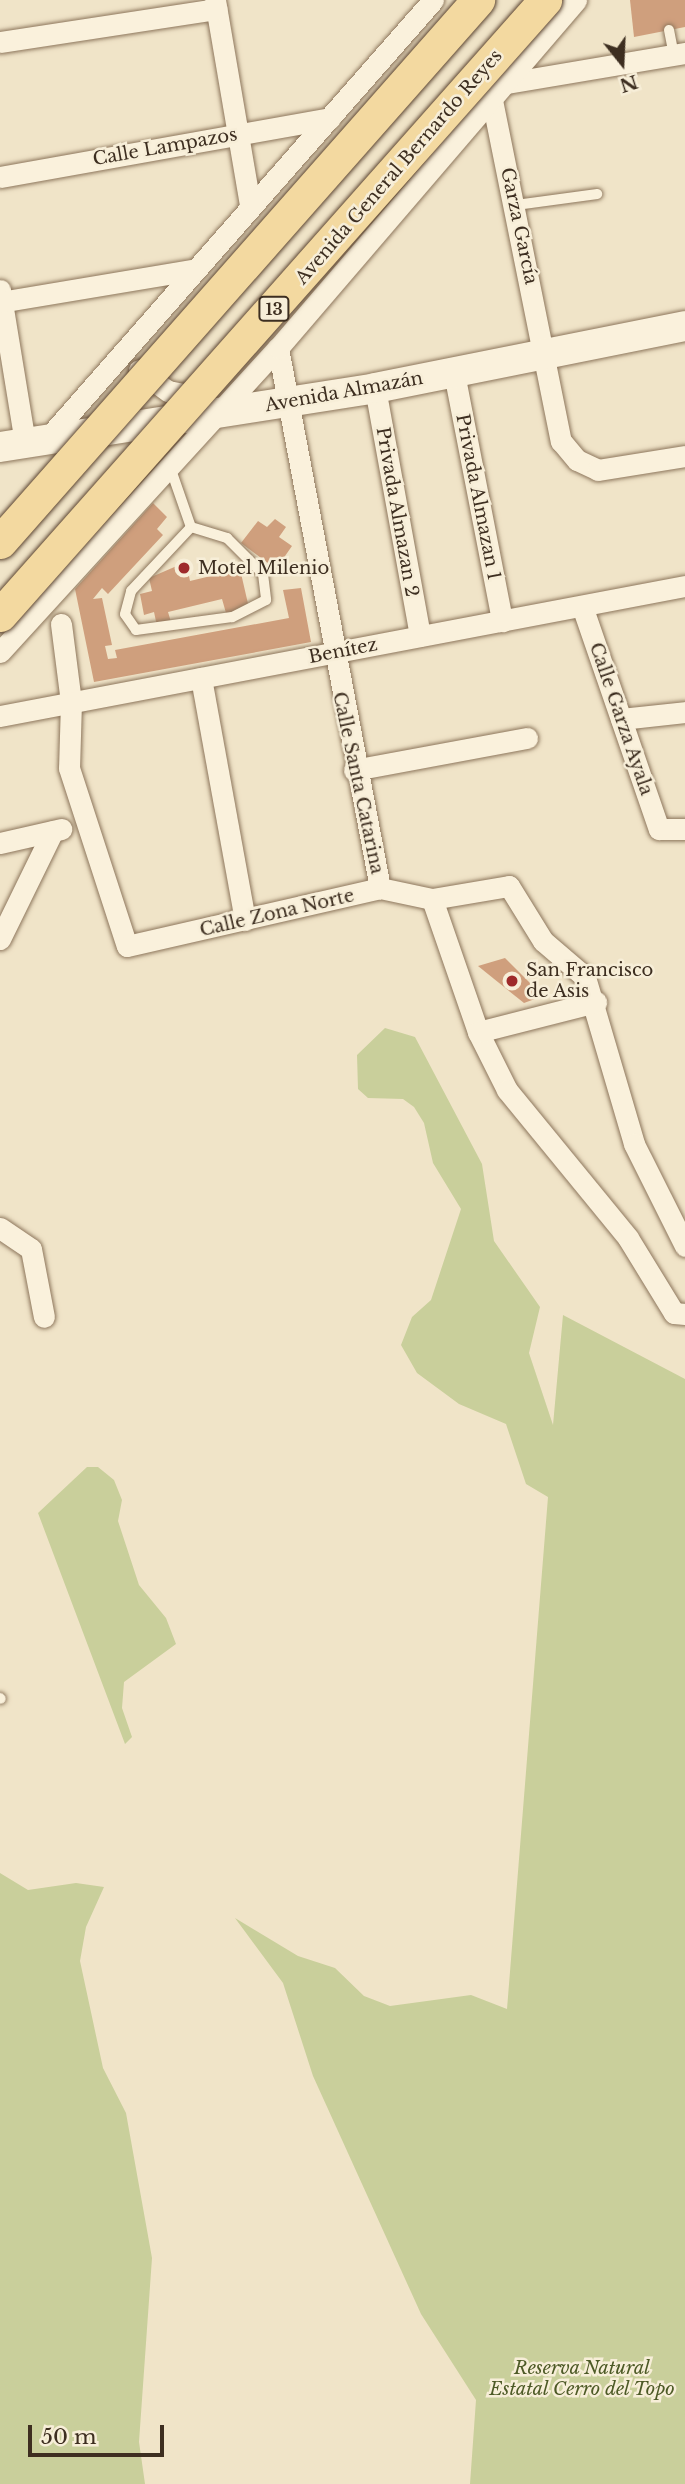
<!DOCTYPE html>
<html>
<head>
<meta charset="utf-8">
<style>
	body { margin:0 }
	#map { position:relative; width:685px; height:2484px; overflow:hidden; background:#f0e4c8; font-family:"Libre Baskerville",serif }
	div>[style] { position:absolute }
	.green>* { inset:0; background:#c9cf9b }
	.building>* { inset:0; background:#cf9f7d }
	.roads { filter:drop-shadow(0 0 2px #8d765c) drop-shadow(0 0 2px #8d765c) }
	.service>* { height:10px; margin:-5px; padding:0 5px; transform-origin:5px; border-radius:5px; background:#faf1dc }
	.minor>* { height:21px; margin:-10.5px; padding:0 10.5px; transform-origin:10.5px; border-radius:10.5px; background:#faf1dc }
	.secondary>* { height:30px; margin:-15px; padding:0 15px; transform-origin:15px; border-radius:15px; background:#faf1dc }
	.bridges { filter:drop-shadow(0 0 2px #5b4430) drop-shadow(0 0 2px #5b4430) }
	.primary-bridge>* { height:33px; margin:-16.5px; padding:0 16.5px; transform-origin:16.5px; border-radius:16.5px; background:#f3d9a0 }
	.dots>* { width:19px; height:19px; translate:-50% -50%; box-sizing:border-box; border:4px solid #f7eed8; border-radius:50% }
	span { translate:-50% -50%; white-space:nowrap; text-align:center; line-height:1.15; -webkit-text-stroke:5px #f7eed8; paint-order:stroke }
	.shield-label span { padding:2px 5px; background:#f7eed8; border:2px solid; border-radius:5px; -webkit-text-stroke-width:0 }
	.shield-label { font-size:16px; color:#3d2e20; font-weight:700 }
	.street-label { font-size:18px; color:#3d2e20 }
	.poi-label { font-size:18px; color:#3d2e20 }
	.left { translate:0 -50%; text-align:left }
	.park-label { font-size:18px; color:#4d5a26; font-style:italic }
	.north { position:absolute; left:587px; top:28px; width:70px; height:70px; -webkit-text-stroke:5px #f7eed8; paint-order:stroke; rotate:162deg; font-size:19px; font-weight:700; line-height:28px; text-align:center; color:#3d2e20 }
	.north::after { content:''; display:block; margin:auto; width:24px; height:32px; background:#3d2e20; clip-path:polygon(50% 0,100% 100%,50% 72%,0 100%) }
	.scale { position:absolute; left:28px; top:2425px; width:136px; height:32px; box-sizing:border-box; border:4px solid #3d2e20; border-top:0; padding-left:9px; font-size:21px; line-height:24px; white-space:nowrap; color:#3d2e20; -webkit-text-stroke:5px #f7eed8; paint-order:stroke }
</style>
</head>
<body>
<div id="map">
	<div class="green">
		<div style="clip-path:polygon(385px 1028px,415px 1037px,482px 1164px,494px 1241px,540px 1307px,529px 1353px,553px 1425px,563px 1315px,685px 1379px,685px 2484px,470px 2484px,476px 2400px,421px 2314px,313px 2076px,283px 1983px,235px 1918px,298px 1956px,335px 1968px,364px 1996px,390px 2006px,471px 1995px,507px 2009px,548px 1497px,526px 1484px,506px 1424px,459px 1404px,417px 1373px,401px 1345px,412px 1317px,431px 1300px,461px 1209px,433px 1163px,424px 1123px,414px 1107px,403px 1099px,368px 1098px,358px 1089px,357px 1055px)"></div>
		<div style="clip-path:polygon(87px 1467px,98px 1467px,114px 1480px,122px 1500px,118px 1521px,139px 1585px,166px 1618px,176px 1644px,124px 1682px,122px 1708px,132px 1737px,125px 1744px,38px 1513px)"></div>
		<div style="clip-path:polygon(0 1873px,28px 1890px,76px 1883px,104px 1887px,86px 1927px,80px 1961px,103px 2068px,126px 2113px,152px 2258px,139px 2442px,145px 2484px,0 2484px)"></div>
	</div>
	<div class="building">
		<div style="clip-path:polygon(630px 0,685px 0,685px 27px,634px 37px)"></div>
		<div style="clip-path:polygon(153px 503px,167px 517px,157px 529px,163px 535px,108px 594px,102px 588px,93px 599px,102px 598px,112px 645px,105px 646px,108px 659px,117px 658px,115px 650px,289px 618px,283px 590px,301px 588px,311px 642px,94px 682px,75px 589px)"></div>
		<div style="clip-path:polygon(275px 519px,286px 527px,279px 537px,292px 546px,276px 569px,241px 543px,258px 521px,267px 527px)"></div>
		<div style="clip-path:polygon(186px 562px,190px 581px,240px 569px,249px 608px,226px 613px,222px 599px,168px 612px,171px 622px,157px 626px,154px 612px,144px 615px,140px 594px,152px 591px,149px 578px)"></div>
		<div style="clip-path:polygon(505px 958px,543px 996px,524px 1003px,478px 966px)"></div>
	</div>
	<div class="roads">
		<div class="service">
			<div style="left:669px;top:30px;width:25px;rotate:79deg"></div>
			<div style="left:516px;top:205px;width:82px;rotate:-7.7deg"></div>
			<div style="left:169px;top:464px;width:67px;rotate:70.8deg"></div>
			<div style="left:191px;top:527px;width:38px;rotate:17deg"></div>
			<div style="left:227px;top:538px;width:51px;rotate:45deg"></div>
			<div style="left:263px;top:574px;width:26px;rotate:83deg"></div>
			<div style="left:266px;top:600px;width:38px;rotate:153deg"></div>
			<div style="left:232px;top:617px;width:97px;rotate:172.3deg"></div>
			<div style="left:136px;top:630px;width:19px;rotate:-125deg"></div>
			<div style="left:125px;top:614px;width:24px;rotate:-75deg"></div>
			<div style="left:131px;top:591px;width:88px;rotate:-46.8deg"></div>
			<div style="left:0;top:1698px;width:1px;rotate:45deg"></div>
		</div>
		<div class="minor">
			<div style="left:215px;top:0;width:207px;rotate:80.3deg"></div>
			<div style="left:0;top:42px;width:219px;rotate:-8.7deg"></div>
			<div style="left:507px;top:83px;width:181px;rotate:-9.6deg"></div>
			<div style="left:492px;top:100px;width:348px;rotate:78.6deg"></div>
			<div style="left:561px;top:441px;width:25px;rotate:50deg"></div>
			<div style="left:577px;top:460px;width:23px;rotate:25deg"></div>
			<div style="left:598px;top:470px;width:88px;rotate:-9.1deg"></div>
			<div style="left:0;top:177px;width:335px;rotate:-10.1deg"></div>
			<div style="left:0;top:290px;width:154px;rotate:80.7deg"></div>
			<div style="left:0;top:302px;width:195px;rotate:-9.5deg"></div>
			<div style="left:278px;top:348px;width:550px;rotate:79.3deg"></div>
			<div style="left:139px;top:370px;width:36px;rotate:36deg"></div>
			<div style="left:168px;top:391px;width:33px;rotate:11deg"></div>
			<div style="left:454px;top:373px;width:253px;rotate:79deg"></div>
			<div style="left:375px;top:388px;width:252px;rotate:79.7deg"></div>
			<div style="left:48px;top:438px;width:583px;rotate:-48.68deg"></div>
			<div style="left:582px;top:606px;width:236px;rotate:71deg"></div>
			<div style="left:659px;top:829px;width:26px"></div>
			<div style="left:61px;top:624px;width:79px;rotate:82.7deg"></div>
			<div style="left:71px;top:702px;width:66px;rotate:91.7deg"></div>
			<div style="left:69px;top:768px;width:187px;rotate:72deg"></div>
			<div style="left:127px;top:946px;width:260px;rotate:-12.9deg"></div>
			<div style="left:380px;top:888px;width:53px;rotate:11.9deg"></div>
			<div style="left:432px;top:899px;width:78px;rotate:-9.6deg"></div>
			<div style="left:509px;top:886px;width:65px;rotate:58.3deg"></div>
			<div style="left:543px;top:941px;width:55px;rotate:40.6deg"></div>
			<div style="left:585px;top:977px;width:174px;rotate:73.6deg"></div>
			<div style="left:634px;top:1144px;width:114px;rotate:63.4deg"></div>
			<div style="left:0;top:652px;width:412px;rotate:-47.6deg"></div>
			<div style="left:278px;top:348px;width:458px;rotate:-49.4deg"></div>
			<div style="left:201px;top:678px;width:246px;rotate:79.7deg"></div>
			<div style="left:0;top:716px;width:697px;rotate:-10.75deg"></div>
			<div style="left:621px;top:719px;width:64px;rotate:-6.2deg"></div>
			<div style="left:354px;top:770px;width:176px;rotate:-10.5deg"></div>
			<div style="left:0;top:843px;width:63px;rotate:-12.9deg"></div>
			<div style="left:432px;top:899px;width:141px;rotate:70.9deg"></div>
			<div style="left:478px;top:1032px;width:65px;rotate:63.4deg"></div>
			<div style="left:507px;top:1090px;width:191px;rotate:50.7deg"></div>
			<div style="left:628px;top:1238px;width:88px;rotate:58.5deg"></div>
			<div style="left:674px;top:1313px;width:11px;rotate:5deg"></div>
			<div style="left:0;top:939px;width:120px;rotate:-63.9deg"></div>
			<div style="left:478px;top:1032px;width:122px;rotate:-14.3deg"></div>
			<div style="left:0;top:1228px;width:37px;rotate:34deg"></div>
			<div style="left:31px;top:1249px;width:69px;rotate:79.2deg"></div>
		</div>
		<div class="secondary">
			<div style="left:0;top:447px;width:380px;rotate:-8.9deg"></div>
			<div style="left:375px;top:388px;width:316px;rotate:-11.3deg"></div>
		</div>
	</div>
	<div class="bridges">
		<div class="primary-bridge">
			<div style="left:0;top:542px;width:723px;rotate:-48.59deg"></div>
			<div style="left:0;top:615px;width:822px;rotate:-48.45deg"></div>
		</div>
	</div>
	<div class="dots">
		<div style="left:184px;top:568px;background:#9e2a2b"></div>
		<div style="left:512px;top:981px;background:#9e2a2b"></div>
	</div>
	<div class="shield-label">
		<span style="left:274px;top:309px">13</span>
	</div>
	<div class="street-label">
		<span style="left:165px;top:147px;rotate:-10deg">Calle Lampazos</span>
		<span style="left:399px;top:167px;rotate:-49deg">Avenida General Bernardo Reyes</span>
		<span style="left:519px;top:226px;rotate:78deg">Garza García</span>
		<span style="left:344px;top:392px;rotate:-10deg">Avenida Almazán</span>
		<span style="left:478px;top:497px;rotate:79deg">Privada Almazan 1</span>
		<span style="left:397px;top:512px;rotate:80deg">Privada Almazan 2</span>
		<span style="left:343px;top:651px;rotate:-11deg">Benítez</span>
		<span style="left:621px;top:719px;rotate:71deg">Calle Garza Ayala</span>
		<span style="left:358px;top:783px;rotate:78deg">Calle Santa Catarina</span>
		<span style="left:277px;top:913px;rotate:-13deg">Calle Zona Norte</span>
	</div>
	<div class="poi-label">
		<span class="left" style="left:198px;top:568px">Motel Milenio</span>
		<span class="left" style="left:526px;top:981px">San Francisco<br>de Asis</span>
	</div>
	<div class="park-label">
		<span style="left:582px;top:2379px">Reserva Natural<br>Estatal Cerro del Topo</span>
	</div>
	<div class="north">N</div>
	<div class="scale">50 m</div>
</div>
</body>
</html>
